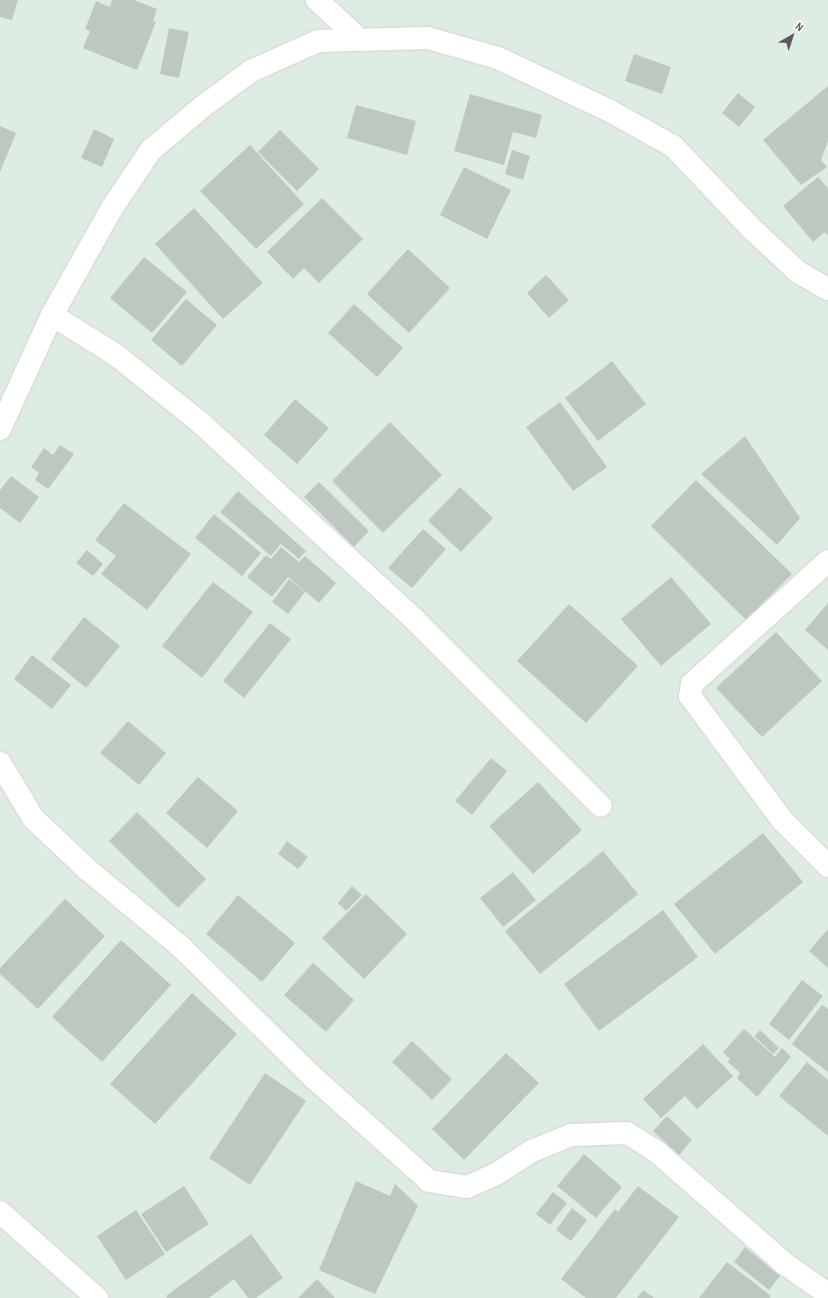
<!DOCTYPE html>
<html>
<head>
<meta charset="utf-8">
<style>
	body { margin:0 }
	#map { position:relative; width:828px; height:1298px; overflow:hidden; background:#deede2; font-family:"Archivo Narrow",sans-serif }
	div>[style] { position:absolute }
	.building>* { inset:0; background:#bdc9c0 }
	.roads { filter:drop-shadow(0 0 1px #dad1d8) drop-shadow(0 0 1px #dad1d8) }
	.minor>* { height:22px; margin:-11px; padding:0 11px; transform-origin:11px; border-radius:11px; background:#fff }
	span { translate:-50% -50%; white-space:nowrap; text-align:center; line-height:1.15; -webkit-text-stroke:3px #fff; paint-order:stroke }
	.north { position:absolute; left:772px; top:16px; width:40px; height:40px; -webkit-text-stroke:3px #fff; paint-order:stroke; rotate:39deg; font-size:11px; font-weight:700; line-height:16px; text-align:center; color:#615760 }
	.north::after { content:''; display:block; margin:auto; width:14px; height:18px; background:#615760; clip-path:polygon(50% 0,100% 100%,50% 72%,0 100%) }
</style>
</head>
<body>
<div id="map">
	<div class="building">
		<div style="clip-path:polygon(0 0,18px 0,12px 20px,0 17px)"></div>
		<div style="clip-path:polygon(112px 0,134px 0,157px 9px,153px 21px,156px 22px,137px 70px,83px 48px,90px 31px,85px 29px,96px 1px,110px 7px)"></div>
		<div style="clip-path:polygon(169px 28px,189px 32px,179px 78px,160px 74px)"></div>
		<div style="clip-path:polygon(634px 54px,671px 67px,662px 94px,625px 81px)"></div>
		<div style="clip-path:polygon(828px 86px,828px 141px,821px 160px,827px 167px,801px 185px,763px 140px)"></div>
		<div style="clip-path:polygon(738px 93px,755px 107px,739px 127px,722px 113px)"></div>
		<div style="clip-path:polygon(470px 94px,542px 115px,536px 138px,513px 132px,504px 165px,454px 151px)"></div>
		<div style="clip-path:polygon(356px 105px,416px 121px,407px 155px,347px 138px)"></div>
		<div style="clip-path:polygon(0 126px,16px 133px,0 172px)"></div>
		<div style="clip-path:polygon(94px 129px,114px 139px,102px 167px,81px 158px)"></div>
		<div style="clip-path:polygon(280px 130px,319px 169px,297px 191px,258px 152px)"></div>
		<div style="clip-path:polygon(250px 145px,304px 204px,256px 249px,200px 191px)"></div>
		<div style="clip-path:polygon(512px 150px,530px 156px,523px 180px,505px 174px)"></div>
		<div style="clip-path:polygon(464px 167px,511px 190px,487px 239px,440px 215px)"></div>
		<div style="clip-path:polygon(818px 177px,828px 188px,828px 236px,825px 232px,813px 242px,783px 206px)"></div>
		<div style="clip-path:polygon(322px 198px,363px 239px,319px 283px,304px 268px,293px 279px,267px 252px)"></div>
		<div style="clip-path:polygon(194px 208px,263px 283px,223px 319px,155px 244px)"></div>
		<div style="clip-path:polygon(408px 249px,450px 288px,409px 333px,367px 294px)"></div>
		<div style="clip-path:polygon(144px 257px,187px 292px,152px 333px,110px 298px)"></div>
		<div style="clip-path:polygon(546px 275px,569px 300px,549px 318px,527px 293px)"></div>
		<div style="clip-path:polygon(186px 299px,217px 325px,182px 366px,151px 340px)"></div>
		<div style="clip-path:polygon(354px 304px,403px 348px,377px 377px,328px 333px)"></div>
		<div style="clip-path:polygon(612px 361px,646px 404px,598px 441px,565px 398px)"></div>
		<div style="clip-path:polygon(295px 399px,329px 428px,297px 464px,264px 435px)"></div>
		<div style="clip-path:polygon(560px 402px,607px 467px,573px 491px,526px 427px)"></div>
		<div style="clip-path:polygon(390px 422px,442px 475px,383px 533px,332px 481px)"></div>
		<div style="clip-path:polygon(745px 436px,800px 518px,777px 545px,701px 474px)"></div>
		<div style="clip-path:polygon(60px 445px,74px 454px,48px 489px,35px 480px,39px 473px,31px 467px,44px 448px,53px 455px)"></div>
		<div style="clip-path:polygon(11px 476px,39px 497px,20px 523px,0 508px,0 490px)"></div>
		<div style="clip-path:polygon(696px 480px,792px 574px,746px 620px,651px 526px)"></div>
		<div style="clip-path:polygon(319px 482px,369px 531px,354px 547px,304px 497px)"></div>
		<div style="clip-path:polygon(460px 487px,493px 518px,461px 552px,428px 521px)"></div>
		<div style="clip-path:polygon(238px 491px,306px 551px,299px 559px,281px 544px,271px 556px,220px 512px)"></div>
		<div style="clip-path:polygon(124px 503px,191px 554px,147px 610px,101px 574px,116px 556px,95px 540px)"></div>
		<div style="clip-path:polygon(214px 514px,261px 553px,242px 576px,195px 538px)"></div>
		<div style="clip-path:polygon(423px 529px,446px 549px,412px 588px,388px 568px)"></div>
		<div style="clip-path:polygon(281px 547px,299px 562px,305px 556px,336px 583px,319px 603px,288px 577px,272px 597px,247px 577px,266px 555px,271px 559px)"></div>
		<div style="clip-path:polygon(87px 550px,103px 564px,93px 576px,76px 563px)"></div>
		<div style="clip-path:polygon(671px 577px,711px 624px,661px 666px,621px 619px)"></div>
		<div style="clip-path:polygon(289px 579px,305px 592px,288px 614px,272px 602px)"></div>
		<div style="clip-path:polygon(213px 582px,253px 612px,202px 678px,162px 646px)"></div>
		<div style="clip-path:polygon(828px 603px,828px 650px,805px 630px)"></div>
		<div style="clip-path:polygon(569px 604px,638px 666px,586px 723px,517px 661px)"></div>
		<div style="clip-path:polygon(84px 617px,120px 646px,86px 688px,51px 659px)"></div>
		<div style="clip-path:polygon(270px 623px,291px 639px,244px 698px,223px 681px)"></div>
		<div style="clip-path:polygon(776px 632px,822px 681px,762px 737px,716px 688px)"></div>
		<div style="clip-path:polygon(32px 655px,71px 685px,52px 709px,14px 679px)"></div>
		<div style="clip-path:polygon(128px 721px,166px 753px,139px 785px,100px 753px)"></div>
		<div style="clip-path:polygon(491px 758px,507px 771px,472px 815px,455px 801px)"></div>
		<div style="clip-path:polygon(198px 777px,238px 811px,207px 848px,166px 813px)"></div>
		<div style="clip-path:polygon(538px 782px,582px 830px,533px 874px,489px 826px)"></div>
		<div style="clip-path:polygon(137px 812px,206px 879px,178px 908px,109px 841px)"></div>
		<div style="clip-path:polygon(763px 833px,803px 882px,715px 954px,674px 904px)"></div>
		<div style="clip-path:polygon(287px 841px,308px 857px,298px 869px,278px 854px)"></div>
		<div style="clip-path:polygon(603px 851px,638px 894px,540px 974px,505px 931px)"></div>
		<div style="clip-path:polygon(513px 872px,536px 900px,503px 927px,480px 898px)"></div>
		<div style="clip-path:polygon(352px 886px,362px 895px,346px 911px,338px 903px)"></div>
		<div style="clip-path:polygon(366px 894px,407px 934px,364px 979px,322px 938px)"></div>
		<div style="clip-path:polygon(238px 895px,295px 943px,262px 982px,206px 934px)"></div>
		<div style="clip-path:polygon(65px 899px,105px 936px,38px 1009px,0 974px,0 968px)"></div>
		<div style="clip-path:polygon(663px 910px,698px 957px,599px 1031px,564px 984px)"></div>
		<div style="clip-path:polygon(828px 929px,828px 968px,809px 951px)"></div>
		<div style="clip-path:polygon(121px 940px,171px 985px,102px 1062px,52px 1017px)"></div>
		<div style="clip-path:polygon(313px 963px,354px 1000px,326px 1032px,284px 995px)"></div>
		<div style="clip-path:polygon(802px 980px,823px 996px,789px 1040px,769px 1024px)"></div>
		<div style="clip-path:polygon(192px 993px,237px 1034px,155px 1124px,110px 1084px)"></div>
		<div style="clip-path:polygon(822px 1005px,828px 1009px,828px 1072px,792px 1044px)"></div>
		<div style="clip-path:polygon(744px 1029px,775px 1057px,782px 1048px,791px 1057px,757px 1097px,737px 1078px,740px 1073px,728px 1062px,730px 1059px,723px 1052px)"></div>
		<div style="clip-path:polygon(760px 1030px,779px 1048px,773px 1054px,754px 1036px)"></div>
		<div style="clip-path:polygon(412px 1041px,452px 1079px,432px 1100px,392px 1062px)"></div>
		<div style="clip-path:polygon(703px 1044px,733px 1076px,697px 1109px,685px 1096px,661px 1118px,643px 1099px)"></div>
		<div style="clip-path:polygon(506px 1053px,539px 1083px,464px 1160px,432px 1129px)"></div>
		<div style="clip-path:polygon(807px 1062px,828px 1080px,828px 1136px,779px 1096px)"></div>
		<div style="clip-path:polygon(265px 1073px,306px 1101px,250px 1185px,209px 1158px)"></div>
		<div style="clip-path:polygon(667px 1116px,692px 1140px,679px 1155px,653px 1131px)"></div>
		<div style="clip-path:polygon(584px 1154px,622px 1187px,596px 1218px,557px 1186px)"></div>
		<div style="clip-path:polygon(356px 1181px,390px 1196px,395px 1184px,418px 1206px,375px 1294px,319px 1270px)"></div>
		<div style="clip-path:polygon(184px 1186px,209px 1224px,166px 1252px,141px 1214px)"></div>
		<div style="clip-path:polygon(638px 1186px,679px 1217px,616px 1298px,586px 1298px,561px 1279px,615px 1209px,618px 1212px)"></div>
		<div style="clip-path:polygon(553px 1192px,567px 1203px,550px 1225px,536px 1214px)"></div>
		<div style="clip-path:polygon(572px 1208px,587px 1220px,571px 1241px,556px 1230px)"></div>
		<div style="clip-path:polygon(136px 1210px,165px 1254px,126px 1280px,97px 1236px)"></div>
		<div style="clip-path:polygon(251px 1234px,283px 1278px,256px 1298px,248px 1298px,234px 1279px,209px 1298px,167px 1298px,166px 1296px)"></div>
		<div style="clip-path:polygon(745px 1247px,780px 1276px,769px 1290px,734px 1262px)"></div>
		<div style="clip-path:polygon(727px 1262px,771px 1296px,769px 1298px,699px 1298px)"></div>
		<div style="clip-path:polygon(317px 1279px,335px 1298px,298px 1298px)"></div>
		<div style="clip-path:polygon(643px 1290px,654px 1298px,637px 1298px)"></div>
	</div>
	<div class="roads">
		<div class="minor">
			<div style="left:317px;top:0;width:57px;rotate:42.9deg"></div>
			<div style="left:52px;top:315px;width:75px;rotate:32deg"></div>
			<div style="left:116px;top:355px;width:110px;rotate:38.7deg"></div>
			<div style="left:202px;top:424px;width:288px;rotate:42.6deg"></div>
			<div style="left:414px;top:619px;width:264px;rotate:45deg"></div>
			<div style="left:0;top:429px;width:125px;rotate:-65.5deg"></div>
			<div style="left:52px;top:315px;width:123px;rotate:-60.7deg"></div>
			<div style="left:112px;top:208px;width:70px;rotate:-56.1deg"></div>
			<div style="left:151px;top:150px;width:67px;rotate:-40.1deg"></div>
			<div style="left:202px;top:107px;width:61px;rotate:-36.3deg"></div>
			<div style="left:251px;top:71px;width:73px;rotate:-24.1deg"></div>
			<div style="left:318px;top:41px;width:110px;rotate:-1.6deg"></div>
			<div style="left:428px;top:38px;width:73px;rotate:15.9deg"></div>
			<div style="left:498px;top:58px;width:124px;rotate:25.3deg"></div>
			<div style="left:610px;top:111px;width:72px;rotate:29.1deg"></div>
			<div style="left:673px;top:146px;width:113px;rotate:46.4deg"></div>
			<div style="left:751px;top:228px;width:64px;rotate:43.1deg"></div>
			<div style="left:798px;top:272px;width:34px;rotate:30deg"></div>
			<div style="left:828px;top:561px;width:183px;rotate:137.9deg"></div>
			<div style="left:692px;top:684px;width:12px;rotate:99deg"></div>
			<div style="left:690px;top:696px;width:154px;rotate:53.4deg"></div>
			<div style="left:782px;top:820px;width:65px;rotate:45deg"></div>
			<div style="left:0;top:763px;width:64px;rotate:59deg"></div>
			<div style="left:33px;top:818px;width:76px;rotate:43.4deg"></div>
			<div style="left:88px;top:870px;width:121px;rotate:39.6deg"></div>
			<div style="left:181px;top:947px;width:187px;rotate:44.6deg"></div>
			<div style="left:314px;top:1078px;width:154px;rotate:41.8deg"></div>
			<div style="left:429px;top:1181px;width:38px;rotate:9deg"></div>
			<div style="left:467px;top:1187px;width:32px;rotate:-24deg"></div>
			<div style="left:496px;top:1174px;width:43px;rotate:-32.6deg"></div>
			<div style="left:532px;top:1151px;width:42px;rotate:-22.3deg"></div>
			<div style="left:571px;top:1135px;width:56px;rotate:-2deg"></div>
			<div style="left:627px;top:1133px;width:34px;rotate:32deg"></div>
			<div style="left:656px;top:1151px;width:171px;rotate:41.2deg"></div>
			<div style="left:785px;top:1264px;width:52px;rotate:34.9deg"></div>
			<div style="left:0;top:1212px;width:130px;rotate:41.6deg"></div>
		</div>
	</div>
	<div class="north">N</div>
</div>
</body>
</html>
